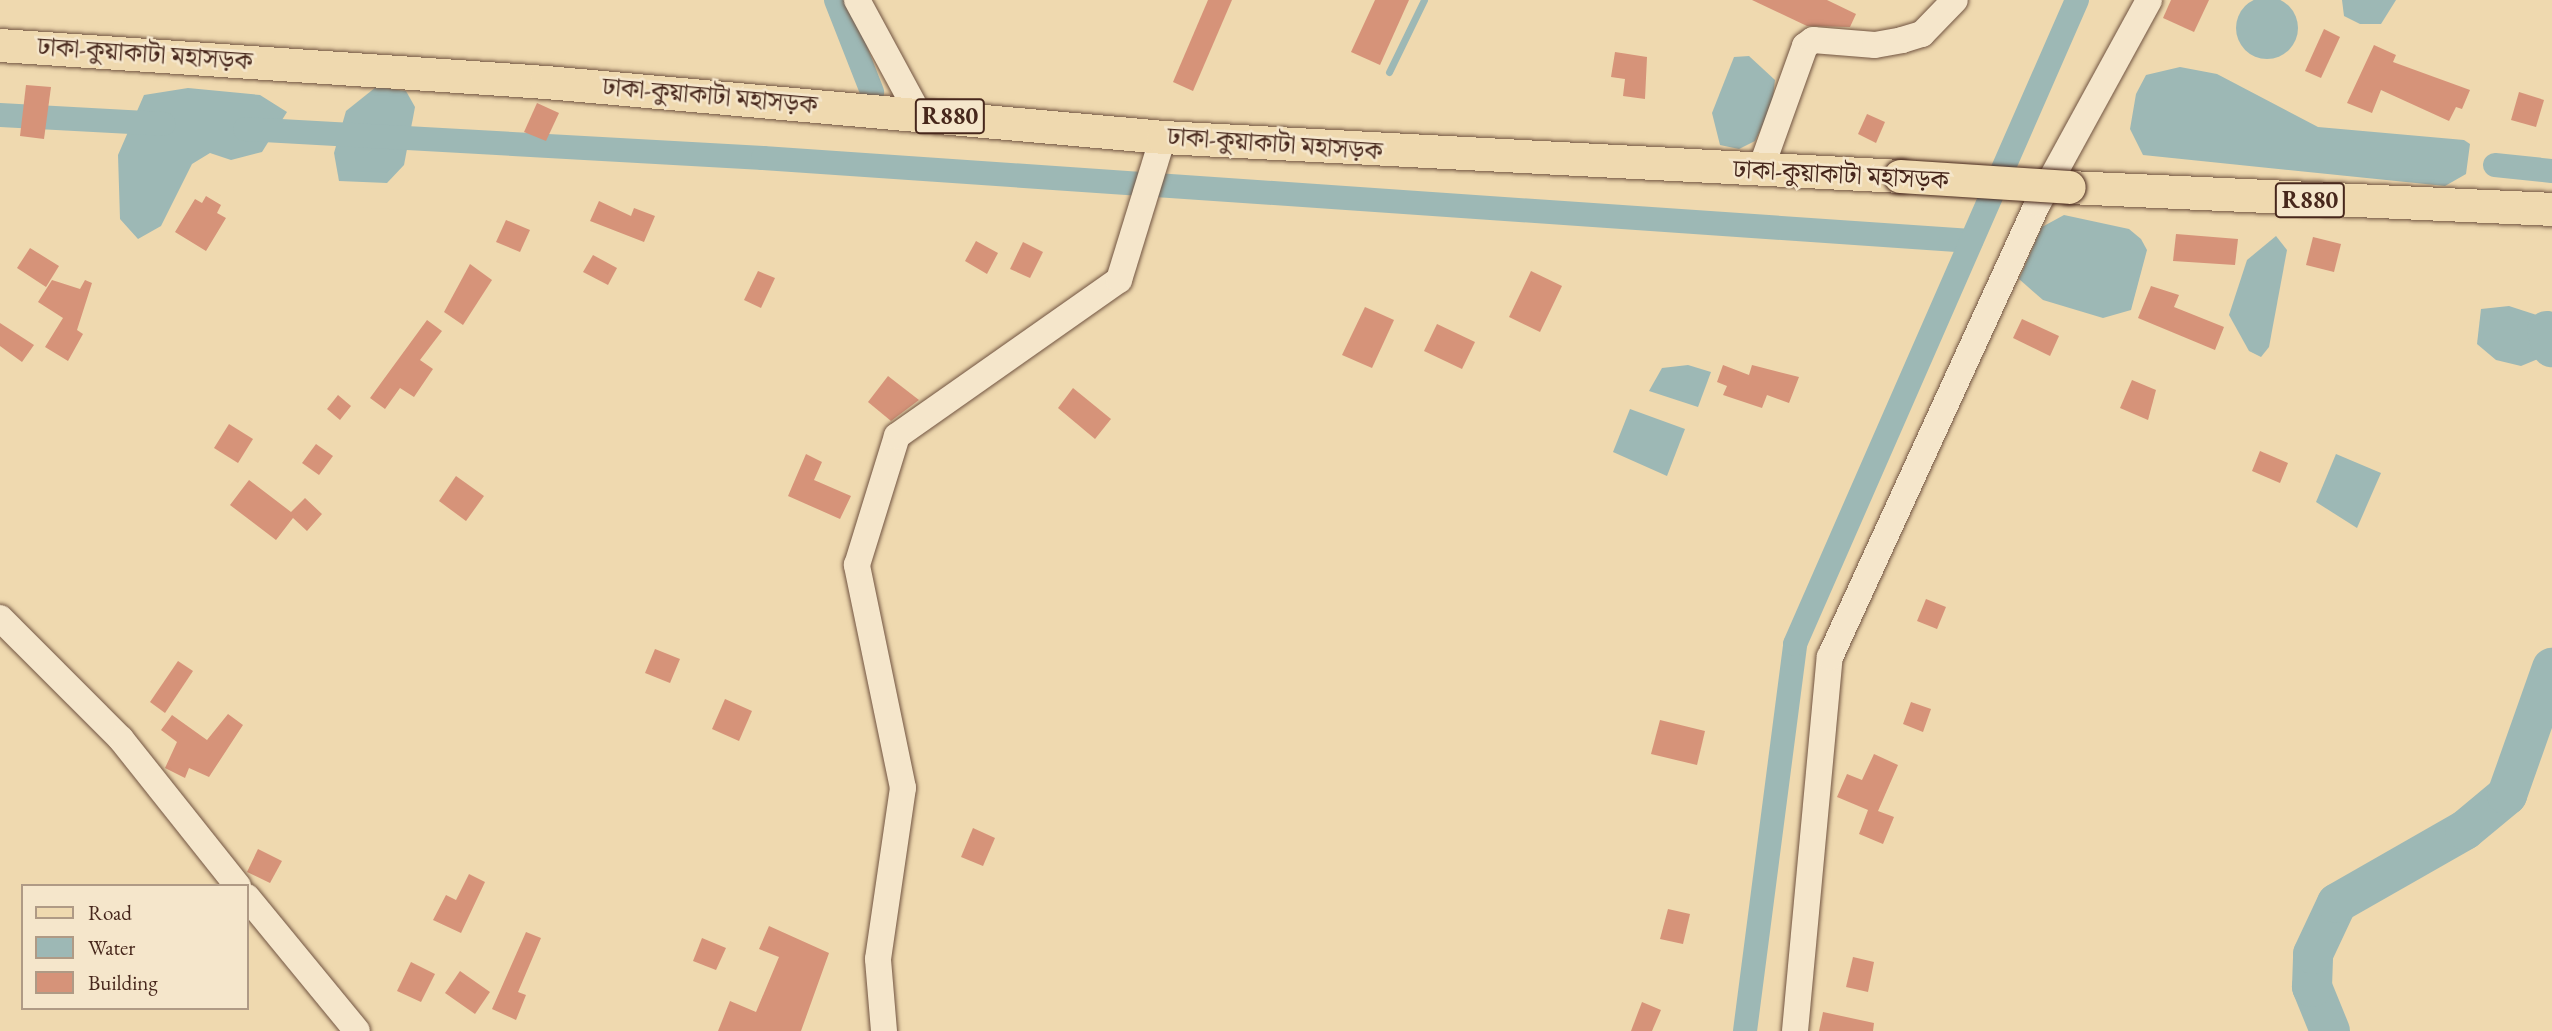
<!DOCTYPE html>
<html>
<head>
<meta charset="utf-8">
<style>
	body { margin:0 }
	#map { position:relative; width:2552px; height:1031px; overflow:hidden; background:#efd9af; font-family:"EB Garamond","Noto Serif Bengali",serif }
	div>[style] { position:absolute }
	.water>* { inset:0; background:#9db8b5 }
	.round { border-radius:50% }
	.stream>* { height:7px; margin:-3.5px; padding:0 3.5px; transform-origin:3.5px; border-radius:3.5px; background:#9db8b5 }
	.canal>* { height:24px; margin:-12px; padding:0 12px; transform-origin:12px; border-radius:12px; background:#9db8b5 }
	.river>* { height:40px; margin:-20px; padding:0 20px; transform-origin:20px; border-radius:20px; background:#9db8b5 }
	.building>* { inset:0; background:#d69379 }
	.roads { filter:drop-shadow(0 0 2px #715441) drop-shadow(0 0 2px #715441) }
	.minor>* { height:26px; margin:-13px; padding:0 13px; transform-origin:13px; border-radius:13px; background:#f5e6cb }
	.major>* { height:33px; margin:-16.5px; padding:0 16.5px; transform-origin:16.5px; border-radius:16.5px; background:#efd9af }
	.bridges { filter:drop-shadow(0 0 2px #47271c) drop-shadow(0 0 2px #47271c) }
	.major-bridge>* { height:33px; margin:-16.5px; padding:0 16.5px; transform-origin:16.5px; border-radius:16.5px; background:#efd9af }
	span { translate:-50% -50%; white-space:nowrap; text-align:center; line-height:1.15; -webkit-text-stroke:5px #f5e6cb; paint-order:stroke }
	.shield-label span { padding:2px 5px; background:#f5e6cb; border:2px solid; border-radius:5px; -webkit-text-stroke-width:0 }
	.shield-label { font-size:24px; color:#47271c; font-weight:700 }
	.street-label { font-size:26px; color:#47271c }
	.legend { position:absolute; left:21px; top:884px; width:228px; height:126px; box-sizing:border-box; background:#f5e6cb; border:2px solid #af9a85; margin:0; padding:9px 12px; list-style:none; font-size:21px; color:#47271c }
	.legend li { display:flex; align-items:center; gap:14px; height:35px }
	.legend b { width:35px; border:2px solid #af9a85 }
</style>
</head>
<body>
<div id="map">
	<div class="water">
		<div class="round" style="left:2236px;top:-3px;width:62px;height:62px"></div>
		<div style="clip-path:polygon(2342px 0,2396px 0,2381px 24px,2360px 24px,2344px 16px)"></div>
		<div style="clip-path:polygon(1749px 56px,1775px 80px,1772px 106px,1755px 141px,1739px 149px,1720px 145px,1712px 113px,1734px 57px)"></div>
		<div style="clip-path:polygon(2180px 67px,2217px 74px,2318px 127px,2464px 140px,2470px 144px,2466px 174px,2445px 186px,2143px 155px,2130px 129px,2136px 94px,2146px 75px)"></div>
		<div style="clip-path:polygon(376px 87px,406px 91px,415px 107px,404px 165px,387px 183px,339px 181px,334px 153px,346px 111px)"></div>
		<div style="clip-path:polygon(188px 88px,260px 95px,287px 112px,262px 152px,231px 160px,210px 153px,192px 164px,161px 226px,138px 239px,120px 219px,118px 155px,144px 95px)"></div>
		<div style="clip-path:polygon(2064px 215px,2129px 229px,2141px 239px,2147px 250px,2131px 310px,2103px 318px,2043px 300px,2019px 279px,2042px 227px)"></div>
		<div style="clip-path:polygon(2276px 236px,2287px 250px,2269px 347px,2261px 357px,2249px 351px,2229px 315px,2247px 260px)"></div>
		<div style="clip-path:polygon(2509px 306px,2543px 317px,2545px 337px,2538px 359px,2521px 366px,2496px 360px,2477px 344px,2481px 309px)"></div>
		<div style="clip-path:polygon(1688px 365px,1711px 372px,1698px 407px,1649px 391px,1662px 368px)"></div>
		<div style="clip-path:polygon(1630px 409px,1685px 429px,1667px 476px,1613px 452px)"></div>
		<div style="clip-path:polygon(2336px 454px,2381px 473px,2357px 528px,2316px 502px)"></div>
	</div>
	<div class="stream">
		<div style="left:1389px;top:72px;width:80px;rotate:-64.1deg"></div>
	</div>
	<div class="canal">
		<div style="left:836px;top:0;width:99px;rotate:68.6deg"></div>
		<div style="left:0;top:115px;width:164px;rotate:3.1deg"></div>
		<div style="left:245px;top:129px;width:519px;rotate:3.2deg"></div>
		<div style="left:763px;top:158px;width:1211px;rotate:3.93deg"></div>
		<div style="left:2495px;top:165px;width:57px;rotate:6deg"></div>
		<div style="left:1745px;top:1031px;width:390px;rotate:-82.6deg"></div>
		<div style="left:1795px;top:644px;width:703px;rotate:-66.35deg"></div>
	</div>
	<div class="river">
		<div style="left:2547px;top:331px;width:17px;rotate:73deg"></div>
		<div style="left:2330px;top:1031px;width:48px;rotate:-112.2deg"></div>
		<div style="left:2312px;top:987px;width:33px;rotate:-88deg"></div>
		<div style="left:2313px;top:954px;width:56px;rotate:-64.8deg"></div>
		<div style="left:2337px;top:903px;width:147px;rotate:-29.7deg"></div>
		<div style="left:2465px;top:830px;width:55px;rotate:-39.8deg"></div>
		<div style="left:2507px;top:795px;width:135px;rotate:-70.5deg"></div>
	</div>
	<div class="building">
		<div style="clip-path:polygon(1208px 0,1232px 0,1193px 91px,1173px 82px)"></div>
		<div style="clip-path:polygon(1375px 0,1409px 0,1380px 65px,1351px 52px)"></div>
		<div style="clip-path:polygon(1752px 0,1827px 0,1856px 14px,1850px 27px,1807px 26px)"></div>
		<div style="clip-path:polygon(2171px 0,2209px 0,2194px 32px,2163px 18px)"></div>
		<div style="clip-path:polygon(2324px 29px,2340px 37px,2321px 78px,2305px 71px)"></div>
		<div style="clip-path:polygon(2374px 45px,2396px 55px,2393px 62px,2470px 90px,2462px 109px,2456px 107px,2449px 121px,2381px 90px,2372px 113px,2347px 103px)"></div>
		<div style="clip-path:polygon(1615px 52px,1647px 57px,1645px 99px,1623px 96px,1625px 79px,1611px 77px)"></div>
		<div style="clip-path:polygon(26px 85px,51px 87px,44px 139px,20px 136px)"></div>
		<div style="clip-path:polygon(2519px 92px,2544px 100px,2536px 127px,2511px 120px)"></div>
		<div style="clip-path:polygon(537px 103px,559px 113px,546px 141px,524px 132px)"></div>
		<div style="clip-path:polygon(1867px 114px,1885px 122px,1876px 143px,1858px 134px)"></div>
		<div style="clip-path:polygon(206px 196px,221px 205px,217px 213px,226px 218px,206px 251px,175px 232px,195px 199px,202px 203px)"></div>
		<div style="clip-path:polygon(599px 201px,631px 216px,634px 208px,655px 216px,644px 242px,590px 221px)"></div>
		<div style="clip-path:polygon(506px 220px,530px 230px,520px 252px,496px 242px)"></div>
		<div style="clip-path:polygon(2176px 234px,2238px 239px,2235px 265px,2173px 261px)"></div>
		<div style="clip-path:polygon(2313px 237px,2341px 244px,2334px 272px,2306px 265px)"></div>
		<div style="clip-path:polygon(976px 241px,998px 253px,987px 274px,965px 261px)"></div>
		<div style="clip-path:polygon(1023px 242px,1043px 252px,1030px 278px,1010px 269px)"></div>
		<div style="clip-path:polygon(30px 248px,59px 266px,46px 287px,17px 268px)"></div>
		<div style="clip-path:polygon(593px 255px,617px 268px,608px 285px,583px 272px)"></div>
		<div style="clip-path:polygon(470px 264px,492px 280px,463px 325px,444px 312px)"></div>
		<div style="clip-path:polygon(758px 271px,775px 278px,761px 308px,744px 300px)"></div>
		<div style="clip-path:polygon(1531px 271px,1562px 286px,1540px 332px,1509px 317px)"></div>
		<div style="clip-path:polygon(52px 280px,80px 289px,85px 280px,92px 283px,77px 330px,83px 334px,68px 361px,45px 347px,63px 318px,38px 302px)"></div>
		<div style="clip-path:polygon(2151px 286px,2179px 295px,2174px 307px,2224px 327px,2215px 350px,2138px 318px)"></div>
		<div style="clip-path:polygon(1365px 307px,1394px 320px,1372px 368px,1342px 355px)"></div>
		<div style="clip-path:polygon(2022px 319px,2059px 336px,2050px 356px,2013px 338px)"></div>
		<div style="clip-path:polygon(427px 320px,442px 331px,420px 360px,433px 369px,414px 397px,400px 388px,385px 409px,370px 398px)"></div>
		<div style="clip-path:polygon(0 323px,34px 345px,22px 362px,0 346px)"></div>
		<div style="clip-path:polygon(1437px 324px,1475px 342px,1462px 369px,1424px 351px)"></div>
		<div style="clip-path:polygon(1723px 365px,1749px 375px,1752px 365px,1799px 377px,1789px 403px,1767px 395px,1762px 408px,1723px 395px,1727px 386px,1717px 382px)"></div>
		<div style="clip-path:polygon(888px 376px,919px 400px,891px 421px,868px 402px)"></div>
		<div style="clip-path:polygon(2132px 380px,2156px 390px,2148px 420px,2120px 408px)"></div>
		<div style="clip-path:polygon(1073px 388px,1111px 419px,1095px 439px,1058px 408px)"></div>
		<div style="clip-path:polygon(338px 395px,351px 406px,340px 420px,327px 409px)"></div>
		<div style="clip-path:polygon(229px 424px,253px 439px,238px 463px,214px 448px)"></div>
		<div style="clip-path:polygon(316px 444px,333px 456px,319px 475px,302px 463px)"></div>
		<div style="clip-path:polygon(2260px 451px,2288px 463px,2280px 483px,2252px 471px)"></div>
		<div style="clip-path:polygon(806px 454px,822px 462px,814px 480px,851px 496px,840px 519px,788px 496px)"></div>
		<div style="clip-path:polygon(456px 476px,484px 496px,466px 521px,439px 501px)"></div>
		<div style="clip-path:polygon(249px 480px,291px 512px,305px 498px,322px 514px,307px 531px,293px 518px,276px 540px,230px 505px)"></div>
		<div style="clip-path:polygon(1926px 599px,1946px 607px,1937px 629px,1917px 621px)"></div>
		<div style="clip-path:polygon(655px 649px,680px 659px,670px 683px,645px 673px)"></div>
		<div style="clip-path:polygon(178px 661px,193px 671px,165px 713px,150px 702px)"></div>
		<div style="clip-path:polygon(725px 699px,752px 711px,739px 741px,712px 729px)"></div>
		<div style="clip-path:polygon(1911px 702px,1931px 709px,1923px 732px,1903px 724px)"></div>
		<div style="clip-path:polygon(228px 714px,243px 725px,209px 777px,189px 768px,185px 778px,165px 768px,177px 742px,161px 730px,172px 715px,207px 740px)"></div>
		<div style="clip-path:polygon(1660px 720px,1705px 731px,1697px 765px,1651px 754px)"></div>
		<div style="clip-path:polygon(1874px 754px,1898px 765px,1878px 811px,1894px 817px,1883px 844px,1859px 834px,1868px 810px,1837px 797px,1847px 774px,1862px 780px)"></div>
		<div style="clip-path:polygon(973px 828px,995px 838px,983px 866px,961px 857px)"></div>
		<div style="clip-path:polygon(258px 849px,282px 861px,270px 883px,247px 872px)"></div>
		<div style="clip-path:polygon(469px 874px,485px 882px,461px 933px,433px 920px,446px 895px,456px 900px)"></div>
		<div style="clip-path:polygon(1668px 909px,1690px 914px,1683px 944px,1660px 939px)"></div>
		<div style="clip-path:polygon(769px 926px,829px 953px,801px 1031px,718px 1031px,730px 1001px,756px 1012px,779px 957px,759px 949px)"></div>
		<div style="clip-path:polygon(526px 932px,541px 938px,518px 992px,526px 995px,516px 1020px,492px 1009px)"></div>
		<div style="clip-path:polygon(702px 938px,726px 948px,716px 970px,693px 961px)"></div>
		<div style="clip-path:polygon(1853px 957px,1874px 962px,1868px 992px,1846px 987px)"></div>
		<div style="clip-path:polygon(411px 962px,435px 974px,421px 1002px,397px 991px)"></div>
		<div style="clip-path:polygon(460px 971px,490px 992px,475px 1014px,445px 993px)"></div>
		<div style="clip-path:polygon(1642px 1002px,1661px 1010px,1652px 1031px,1631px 1031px)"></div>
		<div style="clip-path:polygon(1823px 1012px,1874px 1023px,1873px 1031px,1819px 1031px)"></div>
	</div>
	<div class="roads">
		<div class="minor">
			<div style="left:857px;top:0;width:128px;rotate:61.6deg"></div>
			<div style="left:1760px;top:171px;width:133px;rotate:-70.2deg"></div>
			<div style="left:1805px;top:46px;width:10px;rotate:-37deg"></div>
			<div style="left:1813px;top:40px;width:62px;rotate:4.6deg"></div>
			<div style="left:1875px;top:45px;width:27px;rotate:-10deg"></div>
			<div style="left:1902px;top:40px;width:21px;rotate:-17deg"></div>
			<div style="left:1922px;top:34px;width:47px;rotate:-45.9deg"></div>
			<div style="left:0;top:618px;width:171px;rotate:45deg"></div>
			<div style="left:121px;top:739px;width:188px;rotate:51.5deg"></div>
			<div style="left:247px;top:897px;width:173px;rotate:50.6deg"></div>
			<div style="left:884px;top:1031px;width:72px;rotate:-94.8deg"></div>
			<div style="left:878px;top:959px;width:173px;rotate:-81.7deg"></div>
			<div style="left:903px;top:788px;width:228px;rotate:-101.7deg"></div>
			<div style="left:857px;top:565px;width:135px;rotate:-72.8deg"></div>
			<div style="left:897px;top:436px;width:271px;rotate:-35.1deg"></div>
			<div style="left:1119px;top:280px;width:150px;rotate:-72.9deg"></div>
			<div style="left:1795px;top:1031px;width:376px;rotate:-84.7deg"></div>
			<div style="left:1830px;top:657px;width:499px;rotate:-65.4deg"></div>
			<div style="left:2038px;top:203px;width:231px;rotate:-61.3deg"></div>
		</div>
		<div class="major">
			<div style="left:0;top:45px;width:547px;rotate:3.88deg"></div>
			<div style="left:546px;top:82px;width:619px;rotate:5.09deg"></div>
			<div style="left:1163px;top:137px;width:738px;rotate:3.03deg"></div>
			<div style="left:2069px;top:187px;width:484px;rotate:2.6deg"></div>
		</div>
	</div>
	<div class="bridges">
		<div class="major-bridge">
			<div style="left:1900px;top:176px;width:169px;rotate:3.7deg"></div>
		</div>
	</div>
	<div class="shield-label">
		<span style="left:950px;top:116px">R880</span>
		<span style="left:2310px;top:200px">R880</span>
	</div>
	<div class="street-label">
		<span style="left:145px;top:54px;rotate:4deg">ঢাকা-কুয়াকাটা মহাসড়ক</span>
		<span style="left:710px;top:96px;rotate:5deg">ঢাকা-কুয়াকাটা মহাসড়ক</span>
		<span style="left:1275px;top:144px;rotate:4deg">ঢাকা-কুয়াকাটা মহাসড়ক</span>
		<span style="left:1841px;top:175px;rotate:3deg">ঢাকা-কুয়াকাটা মহাসড়ক</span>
	</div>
	<ul class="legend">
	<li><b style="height:9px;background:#efd9af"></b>Road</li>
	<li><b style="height:19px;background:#9db8b5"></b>Water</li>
	<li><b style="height:19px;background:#d69379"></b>Building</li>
	</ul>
</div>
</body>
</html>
